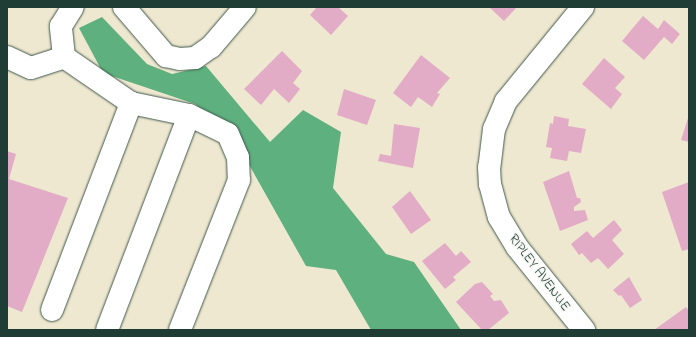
<!DOCTYPE html>
<html>
<head>
<meta charset="utf-8">
<style>
	body { margin:0 }
	#map { position:relative; width:696px; height:337px; overflow:hidden; background:#efe8d0; font-family:"Indie Flower",sans-serif }
	div>[style] { position:absolute }
	.forest>* { inset:0; background:#5eb07e }
	.building>* { inset:0; background:#e2abc6 }
	.roads { filter:drop-shadow(0 0 1px #3e574b) drop-shadow(0 0 1px #3e574b) }
	.minor>* { height:22px; margin:-11px; padding:0 11px; transform-origin:11px; border-radius:11px; background:#fff }
	span { translate:-50% -50%; white-space:nowrap; text-align:center; line-height:1.15; -webkit-text-stroke:3px #f6f6f2; paint-order:stroke }
	.street-label { font-size:14px; color:#1f3d34 }
	.frame { position:absolute; inset:0; border:8px solid #1f3d34; pointer-events:none }
</style>
</head>
<body>
<div id="map">
	<div class="forest">
		<div style="clip-path:polygon(102px 17px,147px 64px,172px 74px,206px 66px,270px 142px,303px 110px,341px 132px,333px 188px,386px 254px,414px 262px,461px 330px,371px 330px,336px 270px,306px 266px,233px 136px,195px 104px,103px 73px,79px 28px)"></div>
	</div>
	<div class="building">
		<div style="clip-path:polygon(317px 7px,338px 7px,348px 16px,331px 35px,310px 15px)"></div>
		<div style="clip-path:polygon(489px 7px,517px 7px,504px 21px)"></div>
		<div style="clip-path:polygon(643px 16px,658px 29px,664px 20px,680px 34px,672px 44px,664px 37px,644px 60px,622px 41px)"></div>
		<div style="clip-path:polygon(282px 51px,302px 71px,293px 83px,300px 89px,289px 103px,274px 89px,261px 105px,244px 89px)"></div>
		<div style="clip-path:polygon(421px 55px,450px 78px,437px 93px,440px 94px,432px 107px,418px 97px,411px 107px,393px 93px)"></div>
		<div style="clip-path:polygon(604px 58px,625px 77px,615px 88px,622px 94px,611px 109px,582px 84px)"></div>
		<div style="clip-path:polygon(344px 89px,376px 100px,367px 125px,337px 115px)"></div>
		<div style="clip-path:polygon(689px 115px,689px 142px,681px 140px)"></div>
		<div style="clip-path:polygon(554px 116px,569px 119px,568px 126px,586px 129px,581px 153px,569px 151px,567px 161px,550px 158px,552px 148px,546px 147px,550px 123px,553px 124px)"></div>
		<div style="clip-path:polygon(394px 124px,420px 128px,413px 168px,378px 161px,380px 154px,391px 156px)"></div>
		<div style="clip-path:polygon(7px 151px,16px 154px,9px 179px,68px 198px,22px 312px,7px 306px)"></div>
		<div style="clip-path:polygon(569px 171px,577px 198px,580px 198px,581px 202px,574px 207px,574px 211px,585px 210px,588px 220px,560px 231px,543px 182px)"></div>
		<div style="clip-path:polygon(689px 182px,689px 249px,682px 251px,662px 192px)"></div>
		<div style="clip-path:polygon(410px 191px,431px 220px,411px 234px,392px 207px)"></div>
		<div style="clip-path:polygon(614px 220px,622px 230px,612px 240px,624px 254px,608px 269px,598px 258px,591px 263px,582px 253px,579px 255px,571px 244px,587px 231px,593px 238px)"></div>
		<div style="clip-path:polygon(445px 243px,456px 256px,461px 251px,471px 262px,453px 277px,456px 280px,445px 289px,422px 261px)"></div>
		<div style="clip-path:polygon(629px 277px,642px 300px,630px 308px,621px 295px,619px 296px,613px 290px)"></div>
		<div style="clip-path:polygon(482px 282px,493px 294px,490px 296px,494px 301px,501px 300px,509px 313px,488px 330px,482px 330px,456px 302px,475px 284px)"></div>
		<div style="clip-path:polygon(686px 307px,689px 311px,689px 330px,654px 330px)"></div>
	</div>
	<div class="roads">
		<div class="minor">
			<div style="left:124px;top:7px;width:65px;rotate:49.4deg"></div>
			<div style="left:166px;top:56px;width:14px;rotate:12deg"></div>
			<div style="left:180px;top:59px;width:15px;rotate:-4deg"></div>
			<div style="left:195px;top:58px;width:19px;rotate:-35deg"></div>
			<div style="left:211px;top:47px;width:52px;rotate:-49.6deg"></div>
			<div style="left:583px;top:7px;width:122px;rotate:129.3deg"></div>
			<div style="left:506px;top:101px;width:30px;rotate:113deg"></div>
			<div style="left:494px;top:129px;width:38px;rotate:97deg"></div>
			<div style="left:489px;top:167px;width:17px;rotate:87deg"></div>
			<div style="left:490px;top:184px;width:34px;rotate:75deg"></div>
			<div style="left:499px;top:217px;width:35px;rotate:59deg"></div>
			<div style="left:517px;top:247px;width:107px;rotate:51.1deg"></div>
			<div style="left:7px;top:57px;width:26px;rotate:25deg"></div>
			<div style="left:31px;top:68px;width:35px;rotate:-18deg"></div>
			<div style="left:131px;top:103px;width:59px;rotate:11.7deg"></div>
			<div style="left:189px;top:115px;width:43px;rotate:26deg"></div>
			<div style="left:228px;top:134px;width:25px;rotate:67deg"></div>
			<div style="left:238px;top:157px;width:23px;rotate:88deg"></div>
			<div style="left:239px;top:180px;width:161px;rotate:111.5deg"></div>
			<div style="left:52px;top:310px;width:222px;rotate:-69.1deg"></div>
			<div style="left:131px;top:103px;width:81px;rotate:-145.5deg"></div>
			<div style="left:64px;top:57px;width:31px;rotate:-96deg"></div>
			<div style="left:61px;top:26px;width:22px;rotate:-58deg"></div>
			<div style="left:107px;top:330px;width:230px;rotate:-69.1deg"></div>
		</div>
	</div>
	<div class="street-label">
		<span style="left:539px;top:273px;rotate:53deg">RIPLEY AVENUE</span>
	</div>
	<div class="frame"></div>
</div>
</body>
</html>
